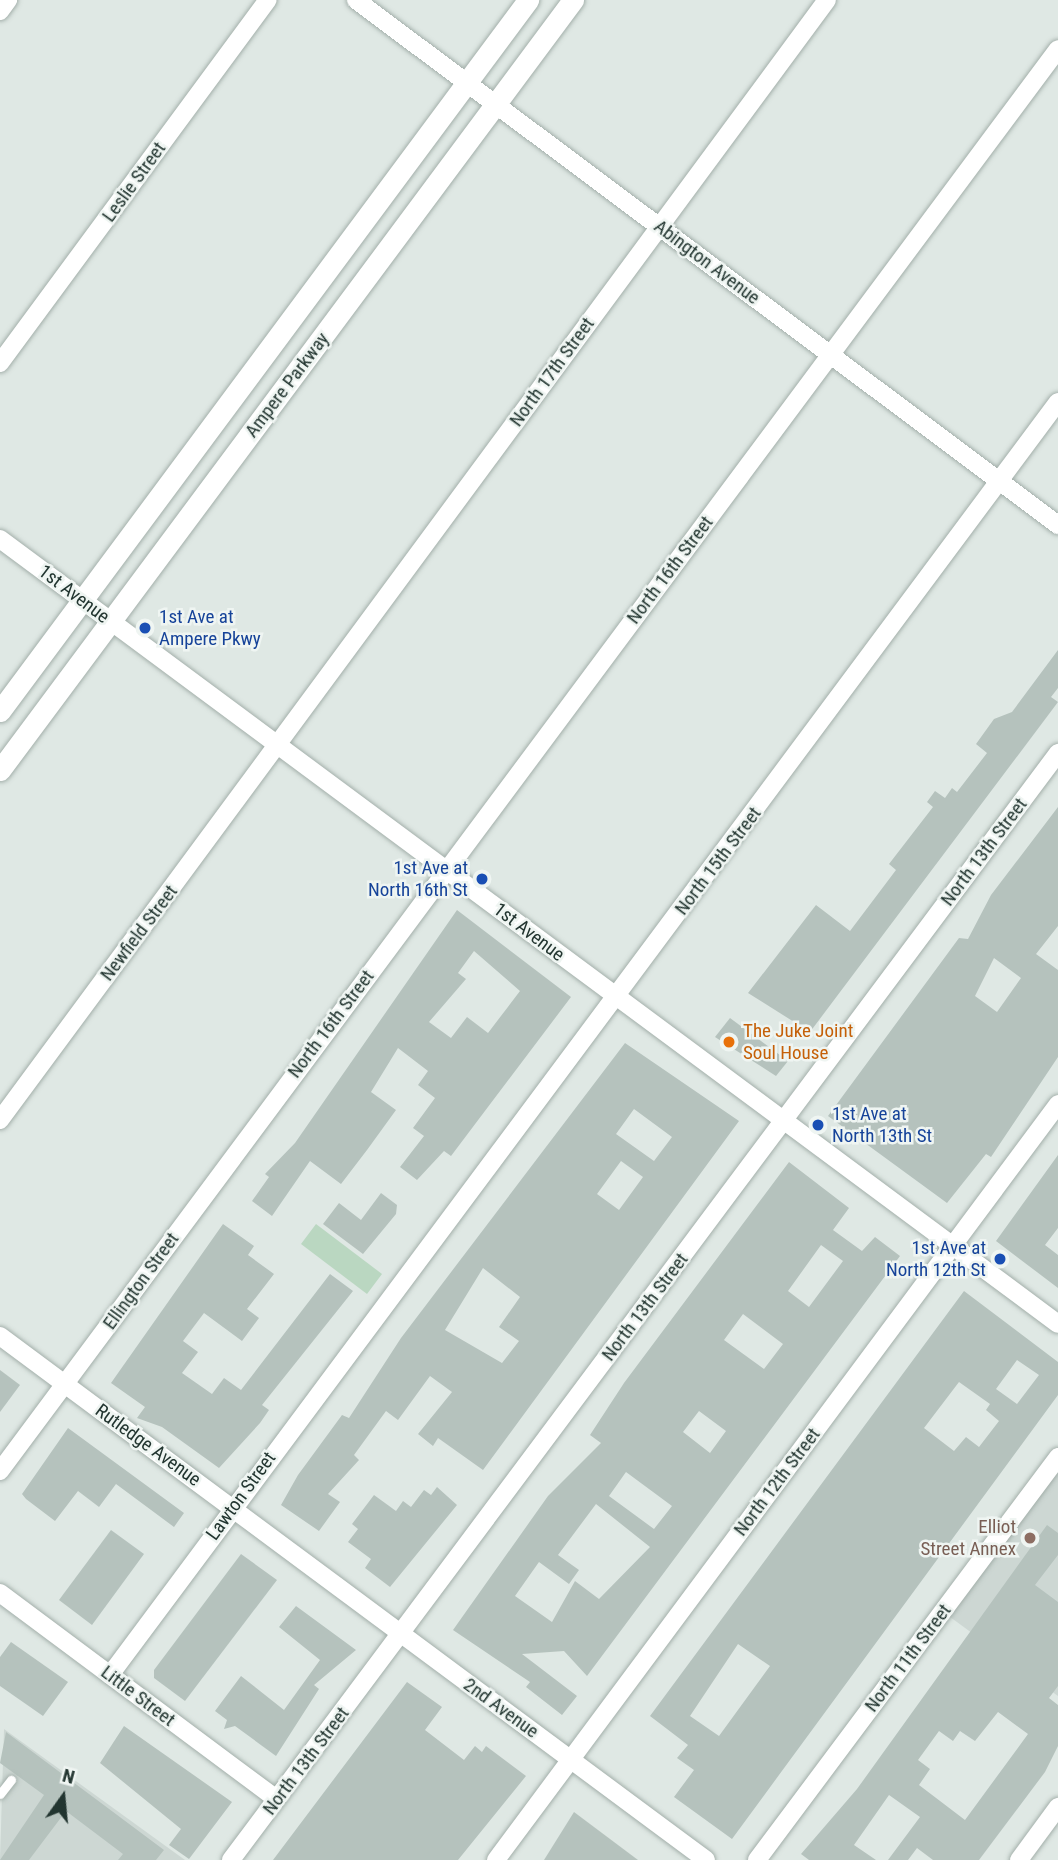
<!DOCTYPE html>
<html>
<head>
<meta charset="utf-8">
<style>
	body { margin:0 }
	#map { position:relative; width:1058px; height:1860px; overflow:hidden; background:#dfe8e4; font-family:"Roboto Condensed",sans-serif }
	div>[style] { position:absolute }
	.built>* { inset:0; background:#cdd7d3 }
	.green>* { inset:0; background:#bad7c1 }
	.building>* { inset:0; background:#b5c2bd }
	.roads { filter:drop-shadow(0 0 2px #a3afaa) drop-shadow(0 0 2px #a3afaa) }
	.lane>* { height:9px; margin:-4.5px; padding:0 4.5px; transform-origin:4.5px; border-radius:4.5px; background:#fff }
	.street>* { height:18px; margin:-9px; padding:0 9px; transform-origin:9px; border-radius:9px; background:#fff }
	.secondary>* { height:21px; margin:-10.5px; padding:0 10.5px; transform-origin:10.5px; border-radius:10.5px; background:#fff }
	.dots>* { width:19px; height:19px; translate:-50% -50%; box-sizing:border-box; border:4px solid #eff5f2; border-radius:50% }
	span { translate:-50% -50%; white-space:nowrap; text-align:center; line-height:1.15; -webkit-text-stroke:5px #eff5f2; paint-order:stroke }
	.street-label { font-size:19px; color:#223530 }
	.transit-label { font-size:19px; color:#164399 }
	.left { translate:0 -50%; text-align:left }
	.right { translate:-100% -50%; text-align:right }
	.food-label { font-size:19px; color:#c56008 }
	.education-label { font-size:19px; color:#785e54 }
	.north { position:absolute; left:28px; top:1762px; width:70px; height:70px; -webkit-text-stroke:5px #eff5f2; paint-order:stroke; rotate:15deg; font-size:19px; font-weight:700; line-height:28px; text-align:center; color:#223530 }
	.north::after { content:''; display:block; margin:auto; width:24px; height:32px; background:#223530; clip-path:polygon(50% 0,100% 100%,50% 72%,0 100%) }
</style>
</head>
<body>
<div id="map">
	<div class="built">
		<div style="clip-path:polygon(1058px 1461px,1058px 1696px,946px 1614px)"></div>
		<div style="clip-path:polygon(4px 1729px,185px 1860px,0 1860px)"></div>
	</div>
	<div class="green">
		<div style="clip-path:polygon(316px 1224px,382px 1274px,367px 1294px,301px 1244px)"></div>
	</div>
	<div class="building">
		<div style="clip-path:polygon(1058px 650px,1058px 688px,1051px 697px,1058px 702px,810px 1032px,748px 993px,816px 905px,850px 931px,896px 870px,889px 864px,933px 807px,927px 802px,935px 791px,945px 798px,952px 788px,957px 792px,987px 753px,976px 744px,994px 719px,1012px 712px)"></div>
		<div style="clip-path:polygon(evenodd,1058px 807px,1058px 926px,1036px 954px,1058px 970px,1058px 1057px,991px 1157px,986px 1154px,947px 1203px,828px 1116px,959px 938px,968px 939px,991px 895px,1058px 807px,994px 958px,1021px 978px,997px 1012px,975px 996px,994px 958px)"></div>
		<div style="clip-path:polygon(evenodd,457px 910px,571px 997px,451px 1156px,444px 1151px,417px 1180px,400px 1167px,424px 1136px,413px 1128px,435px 1098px,418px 1085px,428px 1071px,398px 1048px,371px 1092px,396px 1110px,367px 1150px,341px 1184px,310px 1161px,272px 1216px,252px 1201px,269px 1177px,265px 1174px,295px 1143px,457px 910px,474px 951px,520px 991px,488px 1033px,467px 1017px,451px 1038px,429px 1022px,466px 979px,458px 973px,474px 951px)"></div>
		<div style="clip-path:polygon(730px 1018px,788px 1061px,776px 1076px,715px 1037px)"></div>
		<div style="clip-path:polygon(evenodd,625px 1043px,739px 1121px,483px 1470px,438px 1438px,433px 1446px,418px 1434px,452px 1392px,430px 1376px,398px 1420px,386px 1411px,354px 1455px,359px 1460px,328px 1494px,340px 1502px,319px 1531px,281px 1505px,298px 1475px,342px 1415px,349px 1418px,401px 1338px,625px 1043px,634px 1109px,672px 1137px,654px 1161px,616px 1134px,634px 1109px,625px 1043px,621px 1161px,643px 1177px,619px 1210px,597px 1194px,621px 1161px,625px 1043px,483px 1268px,520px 1297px,499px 1327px,519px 1341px,502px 1363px,445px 1330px,483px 1268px)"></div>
		<div style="clip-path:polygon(1058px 1155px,1058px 1228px,1045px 1245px,1058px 1255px,1058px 1288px,996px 1241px)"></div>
		<div style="clip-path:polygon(evenodd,789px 1162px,849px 1208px,833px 1230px,862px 1251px,875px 1237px,900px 1256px,587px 1676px,564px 1651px,522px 1654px,577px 1696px,562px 1715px,526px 1687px,530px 1682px,453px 1630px,548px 1496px,601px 1443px,590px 1435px,624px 1383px,789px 1162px,821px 1245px,843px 1261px,809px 1307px,788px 1291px,821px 1245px,789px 1162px,743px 1314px,783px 1344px,764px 1369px,724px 1340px,743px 1314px,789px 1162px,699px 1411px,726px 1431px,710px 1453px,683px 1432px,699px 1411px,789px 1162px,626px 1472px,672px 1506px,654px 1529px,609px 1496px,626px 1472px,789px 1162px,596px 1504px,650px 1547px,599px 1599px,575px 1581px,552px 1622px,515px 1596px,539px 1562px,569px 1584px,579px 1570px,558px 1555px,596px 1504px)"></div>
		<div style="clip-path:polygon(381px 1193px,397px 1205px,396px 1214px,363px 1254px,323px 1224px,339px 1203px,361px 1220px)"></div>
		<div style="clip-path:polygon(223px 1224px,254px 1246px,248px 1255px,274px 1274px,247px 1309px,259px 1318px,242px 1341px,204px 1313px,183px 1341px,198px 1352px,182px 1373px,212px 1394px,224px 1378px,241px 1390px,330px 1274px,353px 1291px,262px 1405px,269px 1410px,260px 1423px,219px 1468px,162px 1427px,137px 1418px,145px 1407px,111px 1383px)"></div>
		<div style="clip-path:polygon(evenodd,964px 1291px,1058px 1362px,1058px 1395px,732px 1839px,674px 1797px,694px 1770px,677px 1758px,688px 1745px,650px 1716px,964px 1291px,1017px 1360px,1039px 1375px,1017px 1404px,996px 1389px,1017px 1360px,964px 1291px,959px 1382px,990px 1404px,986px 1410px,999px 1421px,979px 1447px,966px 1437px,954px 1451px,924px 1428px,959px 1382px,964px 1291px,738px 1644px,770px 1666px,719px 1736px,690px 1716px,738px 1644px)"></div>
		<div style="clip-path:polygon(0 1370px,20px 1385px,0 1412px)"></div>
		<div style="clip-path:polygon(68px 1428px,184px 1513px,174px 1527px,116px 1484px,99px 1507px,78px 1491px,55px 1521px,26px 1499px,22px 1494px)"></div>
		<div style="clip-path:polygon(437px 1487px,457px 1505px,390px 1587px,365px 1568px,371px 1559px,348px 1542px,358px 1529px,352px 1524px,374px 1495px,396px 1511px,403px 1501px,411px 1507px,424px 1490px,431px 1495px)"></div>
		<div style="clip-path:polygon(evenodd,1047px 1525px,1058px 1533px,1058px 1555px,1035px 1585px,1058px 1602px,1058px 1686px,1049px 1698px,1058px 1705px,1058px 1746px,1045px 1772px,979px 1860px,933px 1860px,917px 1848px,908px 1860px,888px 1860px,920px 1817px,889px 1795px,854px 1845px,876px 1860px,809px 1860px,801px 1854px,857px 1789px,1047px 1525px,998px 1712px,1028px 1734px,965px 1820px,919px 1785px,930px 1769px,918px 1760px,939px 1731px,953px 1741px,960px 1731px,975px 1741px,998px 1712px)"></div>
		<div style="clip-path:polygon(111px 1530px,144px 1554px,92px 1625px,59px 1600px)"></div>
		<div style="clip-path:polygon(241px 1554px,277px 1580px,185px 1701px,154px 1678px,154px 1670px)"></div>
		<div style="clip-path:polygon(296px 1606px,356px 1650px,314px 1685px,319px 1689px,276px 1756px,235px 1726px,224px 1729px,227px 1720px,215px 1711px,241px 1676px,284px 1710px,320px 1660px,279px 1627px)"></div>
		<div style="clip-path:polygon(11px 1642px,68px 1682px,43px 1716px,0 1686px,0 1657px)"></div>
		<div style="clip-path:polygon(407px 1682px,442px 1707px,425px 1730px,464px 1760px,475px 1746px,482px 1752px,486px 1746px,526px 1776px,458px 1860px,273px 1860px)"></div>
		<div style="clip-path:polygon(124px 1726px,232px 1802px,189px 1859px,169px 1845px,181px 1829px,100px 1763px)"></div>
		<div style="clip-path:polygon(6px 1732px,164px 1850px,156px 1860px,118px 1860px,123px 1854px,66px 1811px,29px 1860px,0 1860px,44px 1795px,0 1763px)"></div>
		<div style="clip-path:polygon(574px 1812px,638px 1860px,544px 1860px)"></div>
	</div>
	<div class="roads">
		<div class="lane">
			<div style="left:0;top:1794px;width:18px;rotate:-52deg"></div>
		</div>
		<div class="street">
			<div style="left:356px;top:0;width:877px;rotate:36.79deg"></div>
			<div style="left:0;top:11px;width:14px;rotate:-54deg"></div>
			<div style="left:0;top:363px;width:451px;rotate:-53.6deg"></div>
			<div style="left:0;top:539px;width:1317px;rotate:36.57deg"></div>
			<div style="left:0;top:1120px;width:1392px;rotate:-53.56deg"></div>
			<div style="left:0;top:1336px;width:879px;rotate:36.58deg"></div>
			<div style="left:0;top:1471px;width:1772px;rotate:-53.35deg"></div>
			<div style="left:0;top:1593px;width:344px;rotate:36.7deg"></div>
			<div style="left:110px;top:1675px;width:1587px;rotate:-53.33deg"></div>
			<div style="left:231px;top:1860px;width:1382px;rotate:-53.24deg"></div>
			<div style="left:496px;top:1860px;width:942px;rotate:-53.37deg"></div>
			<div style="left:757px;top:1860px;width:503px;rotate:-53.24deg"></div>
			<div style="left:1019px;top:1860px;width:66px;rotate:-53.7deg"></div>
		</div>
		<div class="secondary">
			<div style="left:0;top:711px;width:886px;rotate:-53.4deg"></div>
			<div style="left:0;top:770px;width:960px;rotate:-53.35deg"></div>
		</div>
	</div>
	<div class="dots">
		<div style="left:145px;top:628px;background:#1a4fb4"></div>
		<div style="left:482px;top:879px;background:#1a4fb4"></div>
		<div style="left:729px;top:1042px;background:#e8710a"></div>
		<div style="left:818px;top:1125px;background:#1a4fb4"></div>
		<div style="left:1000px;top:1259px;background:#1a4fb4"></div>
		<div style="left:1030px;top:1538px;background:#8d6e63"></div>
	</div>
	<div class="street-label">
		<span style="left:134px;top:182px;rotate:-54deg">Leslie Street</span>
		<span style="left:707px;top:262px;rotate:37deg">Abington Avenue</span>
		<span style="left:552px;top:372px;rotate:-54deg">North 17th Street</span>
		<span style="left:287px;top:385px;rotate:-53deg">Ampere Parkway</span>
		<span style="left:670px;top:570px;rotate:-53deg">North 16th Street</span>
		<span style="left:74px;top:594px;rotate:37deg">1st Avenue</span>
		<span style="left:984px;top:852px;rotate:-53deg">North 13th Street</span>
		<span style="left:718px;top:861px;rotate:-53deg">North 15th Street</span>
		<span style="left:529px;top:932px;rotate:37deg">1st Avenue</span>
		<span style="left:139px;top:933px;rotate:-53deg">Newfield Street</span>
		<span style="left:331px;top:1024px;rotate:-53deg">North 16th Street</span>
		<span style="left:141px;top:1281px;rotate:-54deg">Ellington Street</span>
		<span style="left:645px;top:1307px;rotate:-53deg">North 13th Street</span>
		<span style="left:148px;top:1445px;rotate:36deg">Rutledge Avenue</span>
		<span style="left:777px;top:1482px;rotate:-53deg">North 12th Street</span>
		<span style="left:241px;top:1496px;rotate:-54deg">Lawton Street</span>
		<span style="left:908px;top:1658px;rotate:-53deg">North 11th Street</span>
		<span style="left:138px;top:1696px;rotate:37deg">Little Street</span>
		<span style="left:501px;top:1708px;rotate:36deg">2nd Avenue</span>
		<span style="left:306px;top:1761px;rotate:-53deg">North 13th Street</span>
	</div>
	<div class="transit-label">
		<span class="left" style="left:159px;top:628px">1st Ave at<br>Ampere Pkwy</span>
		<span class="right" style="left:468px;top:879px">1st Ave at<br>North 16th St</span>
		<span class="left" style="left:832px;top:1125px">1st Ave at<br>North 13th St</span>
		<span class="right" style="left:986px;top:1259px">1st Ave at<br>North 12th St</span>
	</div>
	<div class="food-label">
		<span class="left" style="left:743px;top:1042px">The Juke Joint<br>Soul House</span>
	</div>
	<div class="education-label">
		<span class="right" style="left:1016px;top:1538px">Elliot<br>Street Annex</span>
	</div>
	<div class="north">N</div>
</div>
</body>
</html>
